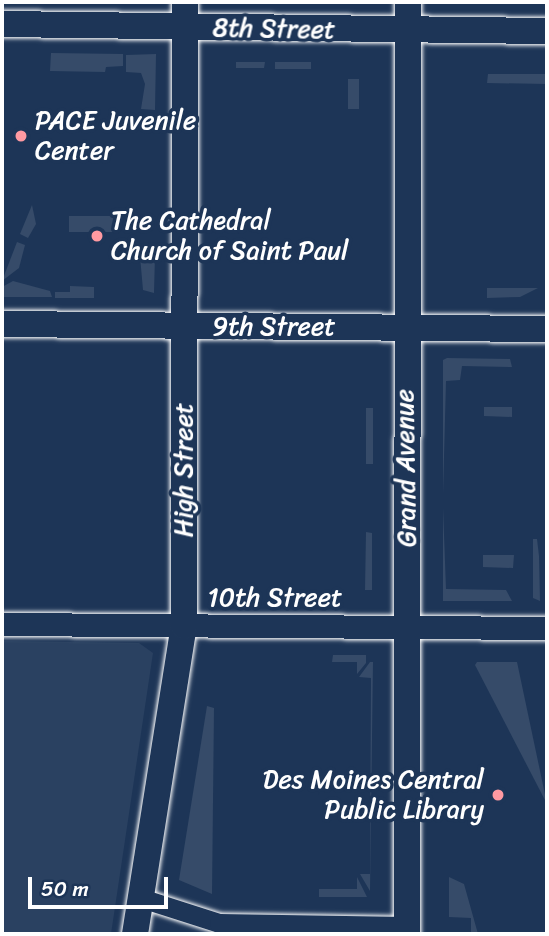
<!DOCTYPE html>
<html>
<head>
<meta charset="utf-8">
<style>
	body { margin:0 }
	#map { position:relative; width:549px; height:936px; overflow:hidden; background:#1d3557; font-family:Sriracha,sans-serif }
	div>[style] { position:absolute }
	.built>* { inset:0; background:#2a4161 }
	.green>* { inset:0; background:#364b69 }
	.roads { filter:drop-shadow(0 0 2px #fff) drop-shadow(0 0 2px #fff) }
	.minor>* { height:19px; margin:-9.5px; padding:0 9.5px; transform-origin:9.5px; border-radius:9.5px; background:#1d3557 }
	.tertiary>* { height:23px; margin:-11.5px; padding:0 11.5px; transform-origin:11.5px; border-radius:11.5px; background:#1d3557 }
	.secondary>* { height:26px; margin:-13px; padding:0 13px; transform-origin:13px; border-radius:13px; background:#1d3557 }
	.dots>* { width:19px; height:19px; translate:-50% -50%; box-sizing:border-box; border:4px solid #1d3557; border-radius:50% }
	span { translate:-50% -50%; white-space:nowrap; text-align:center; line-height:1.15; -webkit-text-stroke:7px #1d3557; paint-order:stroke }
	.street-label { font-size:26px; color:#fff }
	.poi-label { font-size:26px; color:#fff }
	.left { translate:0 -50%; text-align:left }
	.right { translate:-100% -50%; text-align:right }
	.frame { position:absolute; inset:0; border:4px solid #fff; pointer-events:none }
	.scale { position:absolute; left:28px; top:877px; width:140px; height:32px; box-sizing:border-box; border:4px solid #fff; border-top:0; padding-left:9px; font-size:21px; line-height:24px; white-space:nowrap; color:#fff; -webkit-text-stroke:5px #1d3557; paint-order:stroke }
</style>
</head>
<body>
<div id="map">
	<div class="built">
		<div style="clip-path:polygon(2px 641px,139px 643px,153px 653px,111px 934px,2px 934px)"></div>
	</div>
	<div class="green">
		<div style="clip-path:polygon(51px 53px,123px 54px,123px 66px,106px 67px,105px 72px,50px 71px)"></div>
		<div style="clip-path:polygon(156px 54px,155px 110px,141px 109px,145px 84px,141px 73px,126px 72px,126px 55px)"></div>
		<div style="clip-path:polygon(236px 62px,265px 62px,264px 68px,236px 68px)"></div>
		<div style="clip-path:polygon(275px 62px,311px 62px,311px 69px,275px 69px)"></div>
		<div style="clip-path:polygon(488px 74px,547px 74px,547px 84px,487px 83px)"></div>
		<div style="clip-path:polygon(348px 79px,359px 79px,359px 109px,348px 109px)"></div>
		<div style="clip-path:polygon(32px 205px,36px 224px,28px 238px,20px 234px)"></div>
		<div style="clip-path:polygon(69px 216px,114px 216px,114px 232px,69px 232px)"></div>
		<div style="clip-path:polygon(17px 242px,25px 245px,19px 268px,2px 281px)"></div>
		<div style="clip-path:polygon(139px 245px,143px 255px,155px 255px,154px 293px,143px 290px)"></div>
		<div style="clip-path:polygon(13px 281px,50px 291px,52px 297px,2px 297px,2px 287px)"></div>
		<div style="clip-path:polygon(70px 286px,94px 287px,94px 298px,55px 298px,55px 292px,70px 292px)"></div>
		<div style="clip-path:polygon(487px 288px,538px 288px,520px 297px,487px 298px)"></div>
		<div style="clip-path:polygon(447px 358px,510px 359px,512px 367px,462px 366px,460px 380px,446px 381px,443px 495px,443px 360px)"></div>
		<div style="clip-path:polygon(484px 407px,512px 407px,512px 417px,484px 416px)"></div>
		<div style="clip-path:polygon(366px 408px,373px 408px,373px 464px,366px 464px)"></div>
		<div style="clip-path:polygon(443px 507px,446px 589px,506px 590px,512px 601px,443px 601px)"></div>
		<div style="clip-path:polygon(366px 532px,372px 533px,372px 590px,365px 590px)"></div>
		<div style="clip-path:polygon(533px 539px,537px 539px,539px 556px,540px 601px,533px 598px)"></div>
		<div style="clip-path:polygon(483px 555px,514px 555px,513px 568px,483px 567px)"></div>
		<div style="clip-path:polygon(333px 655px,366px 655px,366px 663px,357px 674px,357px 662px,332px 662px)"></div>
		<div style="clip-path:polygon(370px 662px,373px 662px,370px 891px,360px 874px,370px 874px,371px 678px,359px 677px)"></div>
		<div style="clip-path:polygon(477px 662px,517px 662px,547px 804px,475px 665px)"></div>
		<div style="clip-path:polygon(207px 706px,214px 708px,212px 894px,179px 880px)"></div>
		<div style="clip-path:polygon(357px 877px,367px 897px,319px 897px,319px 889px,357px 889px)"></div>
		<div style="clip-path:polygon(449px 877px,464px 884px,478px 934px,471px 934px,471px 918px,449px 917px)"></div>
	</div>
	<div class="roads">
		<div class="minor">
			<div style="left:141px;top:898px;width:82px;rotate:17.8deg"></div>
			<div style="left:219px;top:923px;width:188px;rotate:0.9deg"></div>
		</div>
		<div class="tertiary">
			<div style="left:2px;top:624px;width:545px;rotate:0.42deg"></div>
		</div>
		<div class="secondary">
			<div style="left:2px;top:24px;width:545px;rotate:0.74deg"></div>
			<div style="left:2px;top:324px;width:545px;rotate:0.53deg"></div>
			<div style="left:135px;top:934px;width:312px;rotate:-81deg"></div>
			<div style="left:184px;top:626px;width:624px;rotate:-89.91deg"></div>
			<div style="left:407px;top:934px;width:932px;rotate:-89.94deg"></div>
		</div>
	</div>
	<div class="dots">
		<div style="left:21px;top:136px;background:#ff9aa2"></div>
		<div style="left:97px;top:236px;background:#ff9aa2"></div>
		<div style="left:498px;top:795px;background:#ff9aa2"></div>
	</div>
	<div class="street-label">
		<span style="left:274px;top:29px;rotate:1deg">8th Street</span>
		<span style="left:274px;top:327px">9th Street</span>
		<span style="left:406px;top:468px;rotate:-91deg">Grand Avenue</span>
		<span style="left:184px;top:470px;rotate:-90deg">High Street</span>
		<span style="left:275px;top:598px">10th Street</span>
	</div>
	<div class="poi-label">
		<span class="left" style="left:35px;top:136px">PACE Juvenile<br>Center</span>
		<span class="left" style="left:111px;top:236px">The Cathedral<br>Church of Saint Paul</span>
		<span class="right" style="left:484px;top:795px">Des Moines Central<br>Public Library</span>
	</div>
	<div class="frame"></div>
	<div class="scale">50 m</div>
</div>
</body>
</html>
